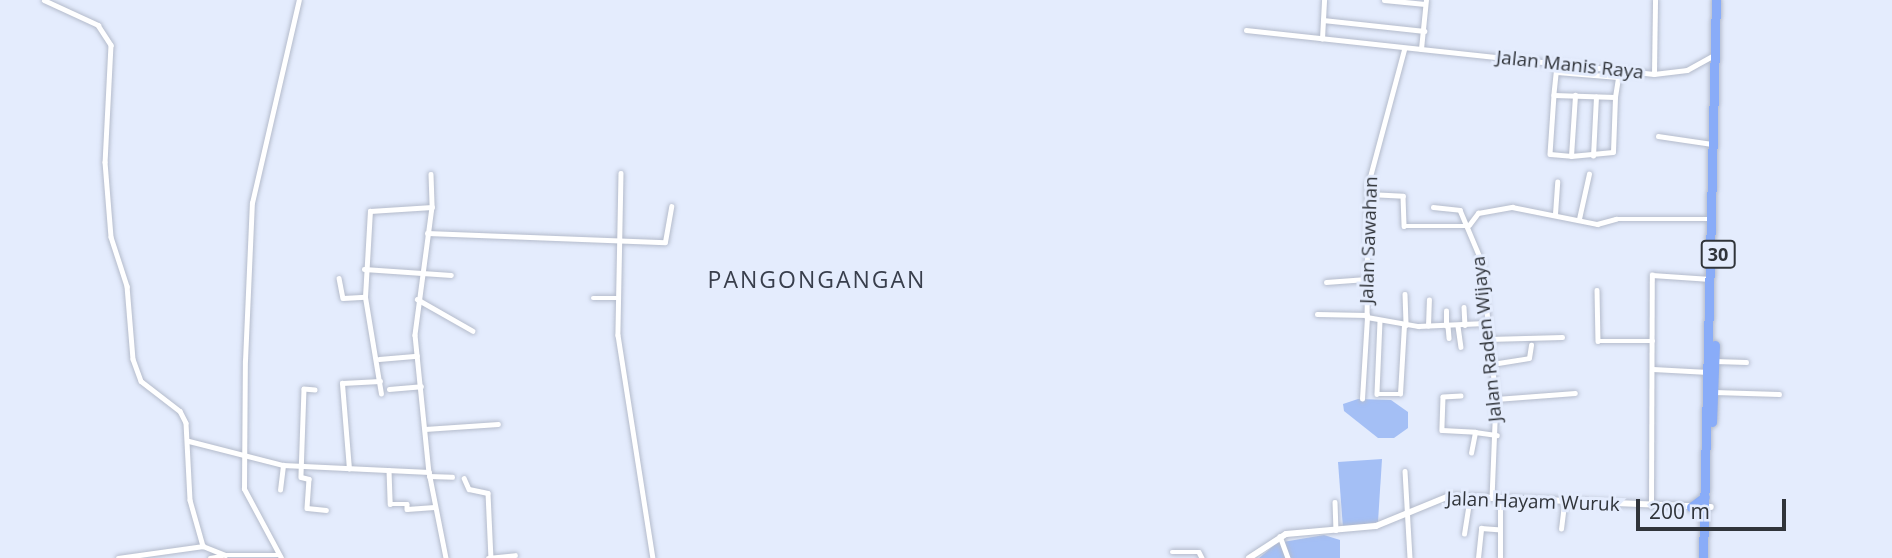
<!DOCTYPE html>
<html>
<head>
<meta charset="utf-8">
<style>
	body { margin:0 }
	#map { position:relative; width:1892px; height:558px; overflow:hidden; background:#e4ecfd; font-family:"Open Sans",sans-serif }
	div>[style] { position:absolute }
	.green>* { inset:0; background:#a4bff5 }
	.roads { filter:drop-shadow(0 0 2px #b4bbcb) drop-shadow(0 0 2px #b4bbcb) }
	.street>* { height:4.5px; margin:-2.25px; padding:0 2.25px; transform-origin:2.25px; border-radius:2.25px; background:#fff }
	.secondary>* { height:6px; margin:-3px; padding:0 3px; transform-origin:3px; border-radius:3px; background:#fff }
	.highway>* { height:9px; margin:-4.5px; padding:0 4.5px; transform-origin:4.5px; border-radius:4.5px; background:#89acf8 }
	span { translate:-50% -50%; white-space:nowrap; text-align:center; line-height:1.15; -webkit-text-stroke:6px #e4ecfd; paint-order:stroke }
	.shield-label span { padding:2px 5px; background:#e4ecfd; border:2px solid; border-radius:5px; -webkit-text-stroke-width:0 }
	.shield-label { font-size:18px; color:#30343a; font-weight:700 }
	.street-label { font-size:19px; color:#30343a }
	.quarter-label { font-size:23px; color:#383e4c; letter-spacing:2px }
	.scale { position:absolute; left:1636px; top:499px; width:150px; height:32px; box-sizing:border-box; border:4px solid #30343a; border-top:0; padding-left:9px; font-size:21px; line-height:24px; white-space:nowrap; color:#30343a; -webkit-text-stroke:5px #e4ecfd; paint-order:stroke }
</style>
</head>
<body>
<div id="map">
	<div class="green">
		<div style="clip-path:polygon(1358px 399px,1391px 400px,1408px 412px,1408px 428px,1394px 438px,1378px 438px,1344px 411px,1343px 404px)"></div>
		<div style="clip-path:polygon(1382px 459px,1378px 522px,1343px 528px,1338px 462px)"></div>
		<div style="clip-path:polygon(1324px 535px,1340px 540px,1340px 558px,1259px 558px,1277px 543px)"></div>
	</div>
	<div class="roads">
		<div class="street">
			<div style="left:44px;top:0;width:60px;rotate:24.8deg"></div>
			<div style="left:98px;top:25px;width:24px;rotate:57deg"></div>
			<div style="left:111px;top:45px;width:117px;rotate:92.9deg"></div>
			<div style="left:105px;top:162px;width:75px;rotate:85.4deg"></div>
			<div style="left:111px;top:237px;width:52px;rotate:71.9deg"></div>
			<div style="left:127px;top:286px;width:73px;rotate:85.3deg"></div>
			<div style="left:133px;top:359px;width:23px;rotate:70deg"></div>
			<div style="left:141px;top:381px;width:49px;rotate:37.6deg"></div>
			<div style="left:180px;top:411px;width:13px;rotate:63deg"></div>
			<div style="left:186px;top:423px;width:77px;rotate:87deg"></div>
			<div style="left:190px;top:500px;width:48px;rotate:74.2deg"></div>
			<div style="left:203px;top:546px;width:24px;rotate:22deg"></div>
			<div style="left:225px;top:555px;width:54px"></div>
			<div style="left:1384px;top:0;width:41px;rotate:5.6deg"></div>
			<div style="left:1323px;top:20px;width:102px;rotate:6.2deg"></div>
			<div style="left:1246px;top:30px;width:176px;rotate:6.2deg"></div>
			<div style="left:1421px;top:49px;width:49px;rotate:-84.2deg"></div>
			<div style="left:1322px;top:39px;width:39px;rotate:-87deg"></div>
			<div style="left:1405px;top:48px;width:143px;rotate:105deg"></div>
			<div style="left:1368px;top:186px;width:131px;rotate:90.4deg"></div>
			<div style="left:1367px;top:317px;width:52px;rotate:10deg"></div>
			<div style="left:1418px;top:326px;width:67px;rotate:-2.6deg"></div>
			<div style="left:1421px;top:49px;width:234px;rotate:6.1deg"></div>
			<div style="left:1654px;top:74px;width:33px;rotate:-7deg"></div>
			<div style="left:1687px;top:70px;width:31px;rotate:-29deg"></div>
			<div style="left:1557px;top:65px;width:30px;rotate:96deg"></div>
			<div style="left:1554px;top:95px;width:61px;rotate:1.9deg"></div>
			<div style="left:1615px;top:97px;width:26px;rotate:-81deg"></div>
			<div style="left:1557px;top:72px;width:61px;rotate:4.7deg"></div>
			<div style="left:1654px;top:74px;width:74px;rotate:-89.2deg"></div>
			<div style="left:1554px;top:95px;width:59px;rotate:93.9deg"></div>
			<div style="left:1550px;top:154px;width:21px;rotate:5deg"></div>
			<div style="left:1571px;top:156px;width:42px;rotate:-5.4deg"></div>
			<div style="left:1613px;top:152px;width:55px;rotate:-87.9deg"></div>
			<div style="left:1658px;top:136px;width:56px;rotate:8.3deg"></div>
			<div style="left:1571px;top:156px;width:61px;rotate:-86.2deg"></div>
			<div style="left:1593px;top:156px;width:59px;rotate:-87.1deg"></div>
			<div style="left:621px;top:173px;width:162px;rotate:91.1deg"></div>
			<div style="left:618px;top:335px;width:226px;rotate:81.1deg"></div>
			<div style="left:431px;top:174px;width:33px;rotate:88deg"></div>
			<div style="left:432px;top:207px;width:129px;rotate:97.6deg"></div>
			<div style="left:415px;top:335px;width:138px;rotate:84.2deg"></div>
			<div style="left:429px;top:472px;width:88px;rotate:78.8deg"></div>
			<div style="left:1368px;top:194px;width:35px;rotate:3deg"></div>
			<div style="left:1403px;top:196px;width:30px;rotate:88deg"></div>
			<div style="left:1404px;top:226px;width:64px"></div>
			<div style="left:1433px;top:207px;width:27px;rotate:6deg"></div>
			<div style="left:1460px;top:210px;width:56px;rotate:67.1deg"></div>
			<div style="left:1482px;top:262px;width:138px;rotate:84.2deg"></div>
			<div style="left:1496px;top:399px;width:99px;rotate:92.3deg"></div>
			<div style="left:1555px;top:214px;width:32px;rotate:-86deg"></div>
			<div style="left:1579px;top:219px;width:46px;rotate:-77.5deg"></div>
			<div style="left:1469px;top:225px;width:15px;rotate:-53deg"></div>
			<div style="left:1478px;top:213px;width:35px;rotate:-10deg"></div>
			<div style="left:1512px;top:207px;width:87px;rotate:11.3deg"></div>
			<div style="left:1597px;top:224px;width:20px;rotate:-15deg"></div>
			<div style="left:1616px;top:219px;width:94px"></div>
			<div style="left:427px;top:233px;width:238px;rotate:2.2deg"></div>
			<div style="left:665px;top:242px;width:36px;rotate:-80deg"></div>
			<div style="left:364px;top:269px;width:87px;rotate:3.9deg"></div>
			<div style="left:339px;top:278px;width:20px;rotate:79deg"></div>
			<div style="left:343px;top:298px;width:22px;rotate:-3deg"></div>
			<div style="left:1326px;top:282px;width:40px;rotate:-4.3deg"></div>
			<div style="left:1597px;top:290px;width:51px;rotate:88.9deg"></div>
			<div style="left:1598px;top:341px;width:55px"></div>
			<div style="left:1405px;top:294px;width:31px;rotate:88deg"></div>
			<div style="left:593px;top:298px;width:24px"></div>
			<div style="left:417px;top:299px;width:64px;rotate:29.7deg"></div>
			<div style="left:1464px;top:307px;width:18px;rotate:87deg"></div>
			<div style="left:1317px;top:314px;width:50px;rotate:1.1deg"></div>
			<div style="left:1380px;top:321px;width:73px;rotate:92.4deg"></div>
			<div style="left:1377px;top:394px;width:23px"></div>
			<div style="left:1400px;top:394px;width:69px;rotate:-86.7deg"></div>
			<div style="left:1428px;top:326px;width:26px;rotate:-88deg"></div>
			<div style="left:1446px;top:326px;width:15px;rotate:-90deg"></div>
			<div style="left:1448px;top:326px;width:12px;rotate:85deg"></div>
			<div style="left:1458px;top:326px;width:21px;rotate:82deg"></div>
			<div style="left:1488px;top:339px;width:74px;rotate:-1.5deg"></div>
			<div style="left:379px;top:359px;width:38px;rotate:-5deg"></div>
			<div style="left:1715px;top:361px;width:31px;rotate:2deg"></div>
			<div style="left:1492px;top:364px;width:37px;rotate:-9deg"></div>
			<div style="left:1529px;top:358px;width:13px;rotate:-81deg"></div>
			<div style="left:1653px;top:369px;width:55px;rotate:3.1deg"></div>
			<div style="left:389px;top:389px;width:32px;rotate:-5deg"></div>
			<div style="left:315px;top:390px;width:11px;rotate:-175deg"></div>
			<div style="left:304px;top:389px;width:88px;rotate:92deg"></div>
			<div style="left:301px;top:477px;width:8px;rotate:14deg"></div>
			<div style="left:309px;top:479px;width:29px;rotate:94deg"></div>
			<div style="left:307px;top:508px;width:19px;rotate:6deg"></div>
			<div style="left:1714px;top:392px;width:65px;rotate:1.8deg"></div>
			<div style="left:381px;top:394px;width:98px;rotate:-99.4deg"></div>
			<div style="left:365px;top:297px;width:86px;rotate:-86.7deg"></div>
			<div style="left:370px;top:211px;width:62px;rotate:-3.7deg"></div>
			<div style="left:1461px;top:396px;width:18px;rotate:177deg"></div>
			<div style="left:1443px;top:397px;width:33px;rotate:92deg"></div>
			<div style="left:1442px;top:430px;width:33px;rotate:3deg"></div>
			<div style="left:1362px;top:399px;width:82px;rotate:-86.5deg"></div>
			<div style="left:1496px;top:399px;width:79px;rotate:-4.3deg"></div>
			<div style="left:425px;top:429px;width:73px;rotate:-3.9deg"></div>
			<div style="left:189px;top:441px;width:97px;rotate:14.3deg"></div>
			<div style="left:283px;top:465px;width:146px;rotate:2.7deg"></div>
			<div style="left:1471px;top:453px;width:21px;rotate:-79deg"></div>
			<div style="left:1475px;top:432px;width:22px;rotate:8deg"></div>
			<div style="left:349px;top:469px;width:86px;rotate:-94.7deg"></div>
			<div style="left:342px;top:383px;width:38px;rotate:-3deg"></div>
			<div style="left:389px;top:470px;width:34px;rotate:88deg"></div>
			<div style="left:390px;top:504px;width:17px"></div>
			<div style="left:407px;top:504px;width:5px;rotate:90deg"></div>
			<div style="left:407px;top:509px;width:27px;rotate:-4deg"></div>
			<div style="left:1405px;top:471px;width:87px;rotate:86.7deg"></div>
			<div style="left:429px;top:476px;width:23px;rotate:2deg"></div>
			<div style="left:464px;top:478px;width:12px;rotate:66deg"></div>
			<div style="left:469px;top:489px;width:19px;rotate:12deg"></div>
			<div style="left:488px;top:493px;width:65px;rotate:87.4deg"></div>
			<div style="left:280px;top:490px;width:25px;rotate:-83deg"></div>
			<div style="left:1335px;top:502px;width:28px;rotate:88deg"></div>
			<div style="left:1651px;top:506px;width:231px;rotate:-89.8deg"></div>
			<div style="left:1652px;top:275px;width:58px;rotate:3.9deg"></div>
			<div style="left:1561px;top:529px;width:26px;rotate:-83deg"></div>
			<div style="left:1464px;top:534px;width:37px;rotate:-81deg"></div>
			<div style="left:1280px;top:536px;width:23px;rotate:70deg"></div>
			<div style="left:1172px;top:552px;width:27px"></div>
			<div style="left:1199px;top:552px;width:7px;rotate:63deg"></div>
			<div style="left:118px;top:558px;width:86px;rotate:-8deg"></div>
			<div style="left:210px;top:558px;width:11px;rotate:-10deg"></div>
			<div style="left:281px;top:558px;width:78px;rotate:-118.2deg"></div>
			<div style="left:244px;top:489px;width:128px;rotate:-89.6deg"></div>
			<div style="left:245px;top:361px;width:158px;rotate:-87.5deg"></div>
			<div style="left:252px;top:203px;width:208px;rotate:-77deg"></div>
			<div style="left:488px;top:558px;width:27px;rotate:-6deg"></div>
			<div style="left:1478px;top:558px;width:30px;rotate:-84deg"></div>
			<div style="left:1481px;top:528px;width:16px;rotate:4deg"></div>
			<div style="left:1500px;top:558px;width:60px;rotate:-90deg"></div>
		</div>
		<div class="secondary">
			<div style="left:1249px;top:558px;width:44px;rotate:-33deg"></div>
			<div style="left:1286px;top:534px;width:90px;rotate:-5.1deg"></div>
			<div style="left:1376px;top:526px;width:79px;rotate:-22.3deg"></div>
			<div style="left:1449px;top:496px;width:262px;rotate:2.4deg"></div>
		</div>
		<div class="highway">
			<div style="left:1712px;top:422px;width:77px;rotate:-87.8deg"></div>
			<div style="left:1691px;top:507px;width:17px;rotate:-36deg"></div>
			<div style="left:1703px;top:558px;width:558px;rotate:-88.67deg"></div>
		</div>
	</div>
	<div class="shield-label">
		<span style="left:1718px;top:254px">30</span>
	</div>
	<div class="street-label">
		<span style="left:1570px;top:65px;rotate:6deg">Jalan Manis Raya</span>
		<span style="left:1369px;top:240px;rotate:-88deg">Jalan Sawahan</span>
		<span style="left:1487px;top:339px;rotate:-96deg">Jalan Raden Wijaya</span>
		<span style="left:1533px;top:502px;rotate:2deg">Jalan Hayam Wuruk</span>
	</div>
	<div class="quarter-label">
		<span style="left:817px;top:279px">PANGONGANGAN</span>
	</div>
	<div class="scale">200 m</div>
</div>
</body>
</html>
